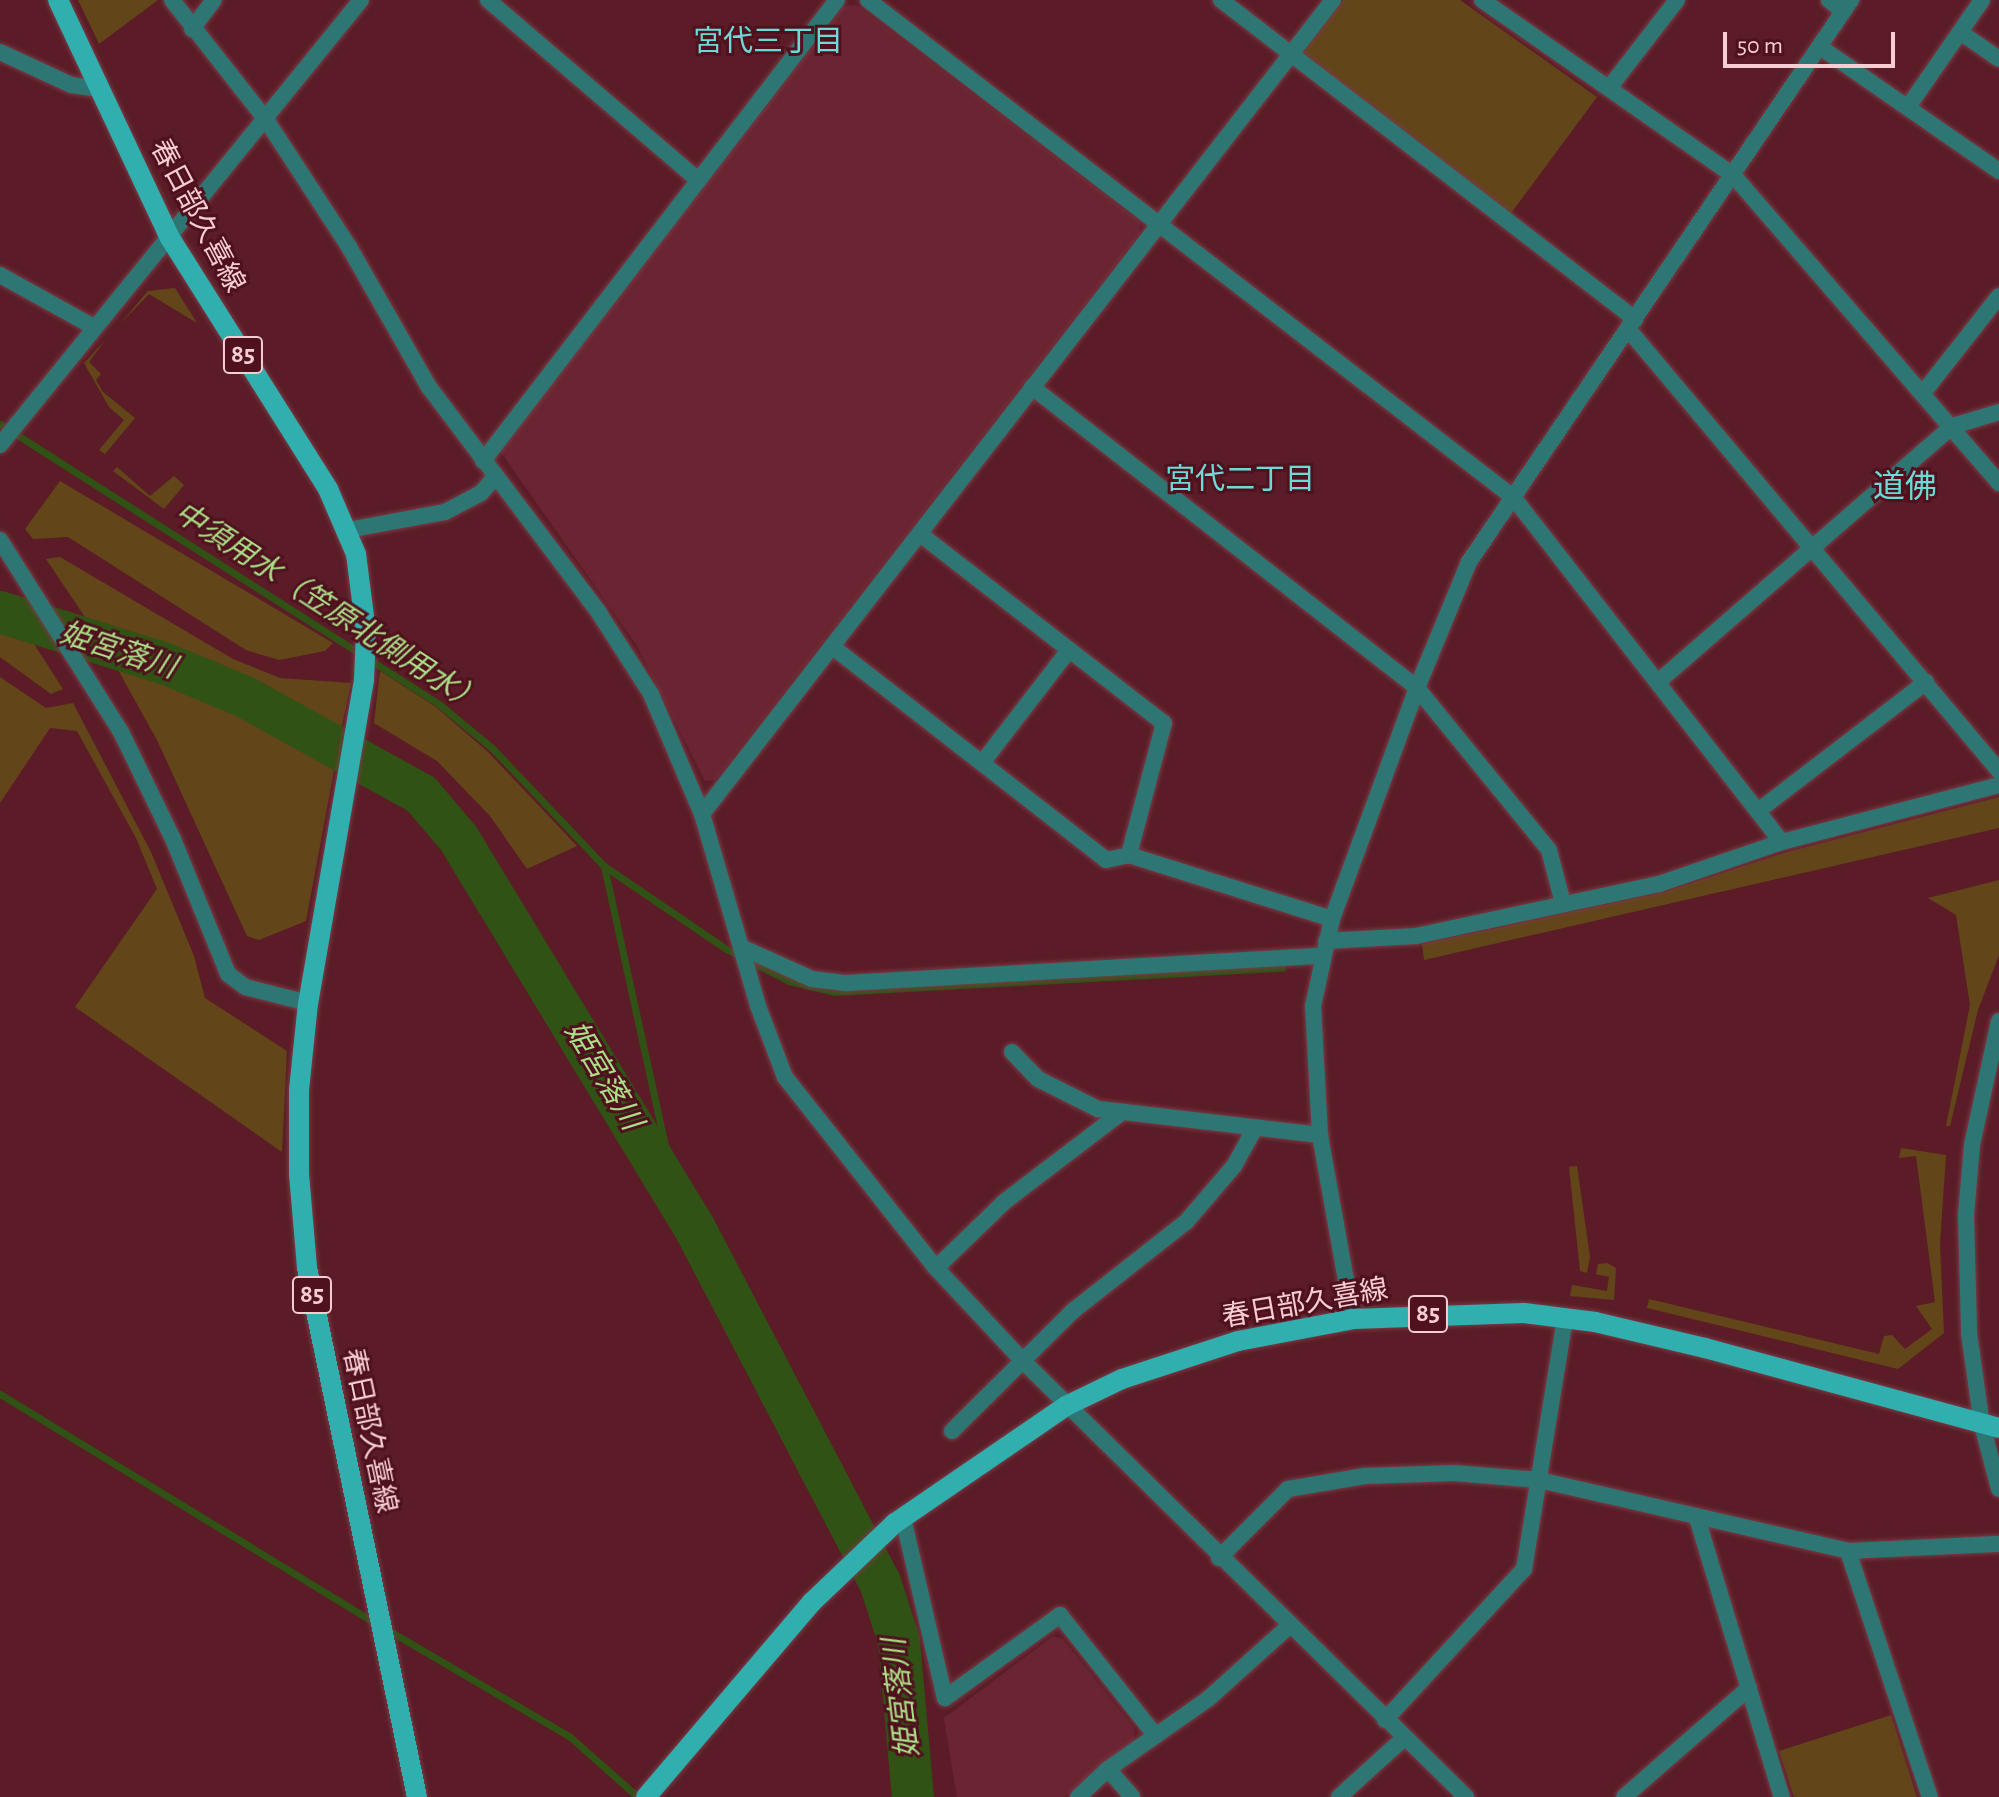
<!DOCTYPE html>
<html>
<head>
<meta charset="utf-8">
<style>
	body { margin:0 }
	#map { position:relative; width:1999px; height:1797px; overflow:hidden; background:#5b1c27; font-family:"Alegreya Sans","Noto Sans JP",sans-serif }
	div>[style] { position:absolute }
	.built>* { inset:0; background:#6b2532 }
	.green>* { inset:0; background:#63451a }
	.stream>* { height:7px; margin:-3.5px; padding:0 3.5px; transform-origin:3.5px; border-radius:3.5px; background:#315215 }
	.river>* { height:42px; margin:-21px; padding:0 21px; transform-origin:21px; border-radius:21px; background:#315215 }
	.roads { filter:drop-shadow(0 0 2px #773c45) drop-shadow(0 0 2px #773c45) }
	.minor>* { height:16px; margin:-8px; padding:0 8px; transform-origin:8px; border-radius:8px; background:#2e7674 }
	.tertiary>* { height:16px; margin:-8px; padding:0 8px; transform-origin:8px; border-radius:8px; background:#2e7674 }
	.primary>* { height:20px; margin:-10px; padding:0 10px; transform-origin:10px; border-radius:10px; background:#30afae }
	span { translate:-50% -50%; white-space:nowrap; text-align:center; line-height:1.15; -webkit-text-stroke:6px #4f111d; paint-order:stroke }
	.shield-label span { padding:2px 6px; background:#4f111d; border:2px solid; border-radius:6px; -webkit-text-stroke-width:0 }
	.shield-label { font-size:26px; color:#f6cdd0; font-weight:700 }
	.street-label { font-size:28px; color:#f6cdd0 }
	.neighbourhood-label { font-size:30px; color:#6edad8 }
	.water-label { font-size:30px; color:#aade87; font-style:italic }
	.quarter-label { font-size:32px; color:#6edad8 }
	.scale { position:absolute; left:1723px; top:32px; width:172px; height:36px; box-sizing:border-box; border:4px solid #f6cdd0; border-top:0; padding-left:10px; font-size:24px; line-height:28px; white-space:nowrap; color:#f6cdd0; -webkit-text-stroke:6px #4f111d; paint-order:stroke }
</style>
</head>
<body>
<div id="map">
	<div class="built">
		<div style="clip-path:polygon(856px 5px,1140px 222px,1140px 233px,715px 780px,705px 781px,637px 646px,500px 451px,844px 6px)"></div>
		<div style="clip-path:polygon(1053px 1636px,1063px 1639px,1135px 1729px,1134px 1741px,1064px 1797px,957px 1797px,944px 1718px)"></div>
	</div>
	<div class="green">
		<div style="clip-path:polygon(78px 0,158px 0,99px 44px)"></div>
		<div style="clip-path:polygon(1343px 0,1460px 0,1597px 97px,1509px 216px,1302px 53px)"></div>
		<div style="clip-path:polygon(175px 288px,197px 323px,149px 294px,119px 325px,148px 291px)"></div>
		<div style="clip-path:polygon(106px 339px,89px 362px,101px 374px,96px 380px,103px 392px,135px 418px,105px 454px,99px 450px,124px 420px,109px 407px,84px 363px)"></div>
		<div style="clip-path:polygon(117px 467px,150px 496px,174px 476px,184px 485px,164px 509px,113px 471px)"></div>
		<div style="clip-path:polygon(60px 481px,333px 643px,325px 651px,279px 660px,246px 650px,68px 537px,33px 539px,25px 529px)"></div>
		<div style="clip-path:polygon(60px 557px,233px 659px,280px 678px,351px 683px,340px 735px,288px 705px,89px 623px,46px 559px)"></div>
		<div style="clip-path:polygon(0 621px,25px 630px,63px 689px,51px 694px,0 657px)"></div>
		<div style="clip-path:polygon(112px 659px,209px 692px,336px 760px,306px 921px,259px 940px,247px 936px,157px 740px)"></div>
		<div style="clip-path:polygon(380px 671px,436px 707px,488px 752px,577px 846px,527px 869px,490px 816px,437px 761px,374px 723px)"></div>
		<div style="clip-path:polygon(0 677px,46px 708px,73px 703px,151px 852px,194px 956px,205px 998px,287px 1051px,282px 1152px,75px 1007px,157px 889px,136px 838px,77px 731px,50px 728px,0 803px)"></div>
		<div style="clip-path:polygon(1999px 797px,1999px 828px,1424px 960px,1422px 944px,1664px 892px,1787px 852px)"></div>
		<div style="clip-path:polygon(1999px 880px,1999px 955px,1978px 1010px,1950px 1126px,1946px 1126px,1970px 1005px,1956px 915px,1928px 898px)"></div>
		<div style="clip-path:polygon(1901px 1148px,1946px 1155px,1940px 1244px,1944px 1333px,1898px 1369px,1647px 1308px,1649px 1299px,1879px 1354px,1884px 1336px,1892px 1335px,1905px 1349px,1932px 1329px,1916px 1306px,1935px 1302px,1916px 1156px,1899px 1158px)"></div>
		<div style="clip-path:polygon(1577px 1166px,1590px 1257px,1587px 1273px,1580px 1271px,1569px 1167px)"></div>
		<div style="clip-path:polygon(1607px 1263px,1616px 1268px,1614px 1300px,1570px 1296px,1572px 1285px,1607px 1291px,1609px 1277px,1596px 1274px,1598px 1264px)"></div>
		<div style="clip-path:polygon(1891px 1715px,1917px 1797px,1794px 1797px,1779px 1751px)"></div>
	</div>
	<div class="stream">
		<div style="left:0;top:424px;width:521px;rotate:32.53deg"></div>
		<div style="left:439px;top:704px;width:70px;rotate:39.8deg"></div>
		<div style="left:493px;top:749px;width:161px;rotate:46.5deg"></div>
		<div style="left:604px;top:866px;width:335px;rotate:77.7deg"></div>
		<div style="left:604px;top:866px;width:148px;rotate:34.2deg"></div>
		<div style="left:726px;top:949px;width:71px;rotate:26.9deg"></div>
		<div style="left:789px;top:981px;width:46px;rotate:13.7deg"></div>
		<div style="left:834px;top:992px;width:449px;rotate:-3.1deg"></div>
		<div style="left:0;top:1394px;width:442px;rotate:31.4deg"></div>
		<div style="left:388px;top:1630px;width:210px;rotate:30.4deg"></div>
		<div style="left:569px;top:1736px;width:92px;rotate:41.5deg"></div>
	</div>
	<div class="river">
		<div style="left:0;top:612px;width:174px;rotate:17.4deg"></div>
		<div style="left:166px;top:664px;width:86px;rotate:22.7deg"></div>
		<div style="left:245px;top:697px;width:201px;rotate:28.9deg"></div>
		<div style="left:421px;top:794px;width:59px;rotate:49.8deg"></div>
		<div style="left:459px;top:839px;width:449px;rotate:58.8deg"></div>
		<div style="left:692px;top:1223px;width:405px;rotate:62.4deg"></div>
		<div style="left:880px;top:1582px;width:62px;rotate:72.1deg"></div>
		<div style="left:899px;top:1641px;width:157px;rotate:84.9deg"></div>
	</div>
	<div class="roads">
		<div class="minor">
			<div style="left:172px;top:0;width:154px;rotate:51.9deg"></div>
			<div style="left:267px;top:121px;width:150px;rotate:56.9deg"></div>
			<div style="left:349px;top:247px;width:161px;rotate:60.3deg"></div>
			<div style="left:429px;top:387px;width:283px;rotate:53deg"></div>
			<div style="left:599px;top:613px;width:96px;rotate:57.3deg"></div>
			<div style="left:651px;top:694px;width:130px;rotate:67deg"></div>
			<div style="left:702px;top:814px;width:200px;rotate:73.7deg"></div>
			<div style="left:758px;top:1006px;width:76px;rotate:69.2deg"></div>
			<div style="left:785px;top:1077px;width:243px;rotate:51.7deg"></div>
			<div style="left:936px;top:1268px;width:127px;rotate:46.9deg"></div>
			<div style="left:1023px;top:1361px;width:622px;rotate:44.54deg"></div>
			<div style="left:488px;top:0;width:277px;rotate:40.6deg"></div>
			<div style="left:868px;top:0;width:814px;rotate:37.62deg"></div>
			<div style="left:1513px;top:497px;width:437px;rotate:52.1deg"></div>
			<div style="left:1221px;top:0;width:523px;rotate:37.62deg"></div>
			<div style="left:1482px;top:0;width:307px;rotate:34.9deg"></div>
			<div style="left:1734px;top:176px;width:406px;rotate:49.2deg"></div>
			<div style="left:1829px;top:0;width:18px;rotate:38deg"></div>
			<div style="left:192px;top:29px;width:36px;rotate:-53deg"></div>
			<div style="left:1960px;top:32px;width:47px;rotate:34.7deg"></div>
			<div style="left:1820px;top:47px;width:218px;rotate:34.7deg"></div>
			<div style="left:0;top:52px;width:78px;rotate:24.9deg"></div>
			<div style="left:71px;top:85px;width:29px;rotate:8deg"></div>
			<div style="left:1609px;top:88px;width:111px;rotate:-52.3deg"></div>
			<div style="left:1908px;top:107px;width:130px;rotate:-55.3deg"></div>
			<div style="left:0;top:275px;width:107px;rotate:29deg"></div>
			<div style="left:1628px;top:329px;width:577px;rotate:49.99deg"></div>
			<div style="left:1032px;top:387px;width:489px;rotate:38deg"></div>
			<div style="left:1417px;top:688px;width:209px;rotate:50.8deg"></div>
			<div style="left:1549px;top:850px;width:55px;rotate:75.2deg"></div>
			<div style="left:1923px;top:393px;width:123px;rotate:-51.9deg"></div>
			<div style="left:0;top:445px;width:573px;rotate:-50.95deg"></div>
			<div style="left:483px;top:461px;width:581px;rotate:-52.48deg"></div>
			<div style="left:348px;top:530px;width:99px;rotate:-10.5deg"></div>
			<div style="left:445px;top:512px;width:41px;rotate:-27.8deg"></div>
			<div style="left:481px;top:493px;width:21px;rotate:-49deg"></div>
			<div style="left:920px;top:534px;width:309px;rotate:37.8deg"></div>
			<div style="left:1164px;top:723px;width:137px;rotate:104.9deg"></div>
			<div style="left:834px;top:648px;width:345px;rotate:37.9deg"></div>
			<div style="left:1106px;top:860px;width:24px;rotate:-12deg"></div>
			<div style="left:1129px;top:855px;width:213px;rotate:17.5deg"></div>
			<div style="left:1658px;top:682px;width:391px;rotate:-41deg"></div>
			<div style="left:1953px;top:426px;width:48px;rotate:-16.9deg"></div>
			<div style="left:982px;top:763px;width:143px;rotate:-52.4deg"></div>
			<div style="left:1758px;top:811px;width:212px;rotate:-37.5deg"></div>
			<div style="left:702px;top:814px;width:1030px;rotate:-52.22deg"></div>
			<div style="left:1326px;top:941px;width:90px;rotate:-3.2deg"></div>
			<div style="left:1416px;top:936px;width:249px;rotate:-12.1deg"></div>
			<div style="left:1659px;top:884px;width:130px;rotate:-18.9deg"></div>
			<div style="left:1782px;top:842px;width:224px;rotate:-14.7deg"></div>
			<div style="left:741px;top:947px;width:78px;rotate:24.3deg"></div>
			<div style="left:812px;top:979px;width:34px;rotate:7deg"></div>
			<div style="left:846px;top:983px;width:476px;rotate:-3.3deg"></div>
			<div style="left:1012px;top:1052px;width:37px;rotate:46deg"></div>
			<div style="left:1038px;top:1079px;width:67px;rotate:26.6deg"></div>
			<div style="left:1098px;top:1109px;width:224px;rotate:6.7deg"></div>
			<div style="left:936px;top:1268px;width:95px;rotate:-44.1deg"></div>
			<div style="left:1004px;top:1202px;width:148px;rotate:-37.3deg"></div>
			<div style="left:1353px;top:1319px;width:187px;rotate:-100.2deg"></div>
			<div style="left:1320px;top:1135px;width:129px;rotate:-93.1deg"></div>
			<div style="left:1313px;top:1006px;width:89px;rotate:-77.7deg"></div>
			<div style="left:1332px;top:919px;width:246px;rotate:-69.8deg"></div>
			<div style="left:1417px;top:688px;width:136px;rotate:-67.6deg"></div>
			<div style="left:1469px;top:562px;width:680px;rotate:-55.8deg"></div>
			<div style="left:952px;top:1431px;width:172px;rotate:-44.8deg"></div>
			<div style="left:1074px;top:1310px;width:142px;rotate:-38.2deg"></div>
			<div style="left:1186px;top:1222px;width:74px;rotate:-49.4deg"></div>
			<div style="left:1234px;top:1166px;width:43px;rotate:-61.1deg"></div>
			<div style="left:903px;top:1518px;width:185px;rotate:76.9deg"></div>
			<div style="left:945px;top:1698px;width:142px;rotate:-35.8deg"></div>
			<div style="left:1060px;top:1615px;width:154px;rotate:51.6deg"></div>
			<div style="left:1697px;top:1518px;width:292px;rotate:73.1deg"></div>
			<div style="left:1848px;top:1551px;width:259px;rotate:71.6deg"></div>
			<div style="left:1219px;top:1558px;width:98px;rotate:-45deg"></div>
			<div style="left:1288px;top:1489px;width:78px;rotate:-9.6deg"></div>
			<div style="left:1365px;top:1476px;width:89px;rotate:-1.9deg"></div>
			<div style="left:1454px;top:1473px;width:85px;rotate:4.7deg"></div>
			<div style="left:1539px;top:1480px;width:317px;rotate:12.9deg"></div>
			<div style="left:1848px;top:1551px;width:151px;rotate:-2.7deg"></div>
			<div style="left:1385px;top:1720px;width:205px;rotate:-47.4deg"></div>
			<div style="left:1524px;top:1569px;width:254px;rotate:-80.7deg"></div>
			<div style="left:1108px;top:1769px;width:37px;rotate:49deg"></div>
			<div style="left:1078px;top:1797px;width:41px;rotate:-43deg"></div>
			<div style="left:1108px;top:1769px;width:122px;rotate:-35deg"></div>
			<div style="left:1208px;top:1699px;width:108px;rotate:-42deg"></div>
			<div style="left:1339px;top:1797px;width:88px;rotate:-42.2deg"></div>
			<div style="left:1624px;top:1797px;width:166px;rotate:-41.1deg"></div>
		</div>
		<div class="tertiary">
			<div style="left:0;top:540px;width:227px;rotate:57.8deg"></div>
			<div style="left:121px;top:732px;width:119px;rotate:64.1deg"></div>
			<div style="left:173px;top:839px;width:146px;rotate:67.8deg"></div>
			<div style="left:228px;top:974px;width:21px;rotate:37deg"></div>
			<div style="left:245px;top:987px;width:65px;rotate:14.3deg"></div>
			<div style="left:1999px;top:1021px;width:127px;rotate:102.3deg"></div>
			<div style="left:1972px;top:1145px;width:70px;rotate:94.9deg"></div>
			<div style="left:1966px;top:1215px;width:118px;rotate:88.5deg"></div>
			<div style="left:1969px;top:1333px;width:93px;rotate:82deg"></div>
			<div style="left:1982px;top:1425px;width:66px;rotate:75.1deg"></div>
		</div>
		<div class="primary">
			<div style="left:58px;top:0;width:263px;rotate:64.8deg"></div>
			<div style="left:170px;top:238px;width:297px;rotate:57.8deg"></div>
			<div style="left:328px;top:489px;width:71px;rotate:66.7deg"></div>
			<div style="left:356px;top:554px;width:79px;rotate:82.7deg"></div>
			<div style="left:366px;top:632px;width:48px;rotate:92.4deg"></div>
			<div style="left:364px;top:680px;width:328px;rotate:99.8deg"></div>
			<div style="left:308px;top:1003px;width:87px;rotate:95.9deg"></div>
			<div style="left:299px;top:1090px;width:84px;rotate:90deg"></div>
			<div style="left:299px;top:1174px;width:94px;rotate:85.1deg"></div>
			<div style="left:307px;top:1268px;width:540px;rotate:78.25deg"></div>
			<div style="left:646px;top:1797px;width:256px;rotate:-49.6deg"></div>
			<div style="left:812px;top:1602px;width:115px;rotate:-43.6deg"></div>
			<div style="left:895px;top:1523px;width:207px;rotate:-34.4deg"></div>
			<div style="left:1066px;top:1406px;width:62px;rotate:-25.7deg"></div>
			<div style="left:1122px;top:1379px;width:122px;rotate:-18.1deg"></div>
			<div style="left:1238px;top:1341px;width:117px;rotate:-10.8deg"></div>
			<div style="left:1353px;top:1319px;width:171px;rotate:-2deg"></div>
			<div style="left:1524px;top:1313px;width:72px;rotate:7.2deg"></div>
			<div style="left:1595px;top:1322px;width:113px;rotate:13.3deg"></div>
			<div style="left:1705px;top:1348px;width:305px;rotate:15.2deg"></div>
		</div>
	</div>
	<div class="shield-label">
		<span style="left:243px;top:355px">85</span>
		<span style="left:312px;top:1295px">85</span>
		<span style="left:1428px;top:1314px">85</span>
	</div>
	<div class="street-label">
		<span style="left:197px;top:216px;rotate:62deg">春日部久喜線</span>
		<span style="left:1305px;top:1304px;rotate:-10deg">春日部久喜線</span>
		<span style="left:369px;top:1431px;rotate:78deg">春日部久喜線</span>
	</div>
	<div class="neighbourhood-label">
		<span style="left:768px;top:42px">宮代三丁目</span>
		<span style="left:1240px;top:480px">宮代二丁目</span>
	</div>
	<div class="water-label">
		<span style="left:328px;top:608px;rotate:33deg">中須用水（笠原北側用水）</span>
		<span style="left:118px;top:651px;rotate:18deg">姫宮落川</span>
		<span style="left:603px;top:1076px;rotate:59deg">姫宮落川</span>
		<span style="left:902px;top:1698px;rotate:-97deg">姫宮落川</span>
	</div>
	<div class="quarter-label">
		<span style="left:1905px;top:487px">道佛</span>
	</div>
	<div class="scale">50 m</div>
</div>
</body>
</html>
